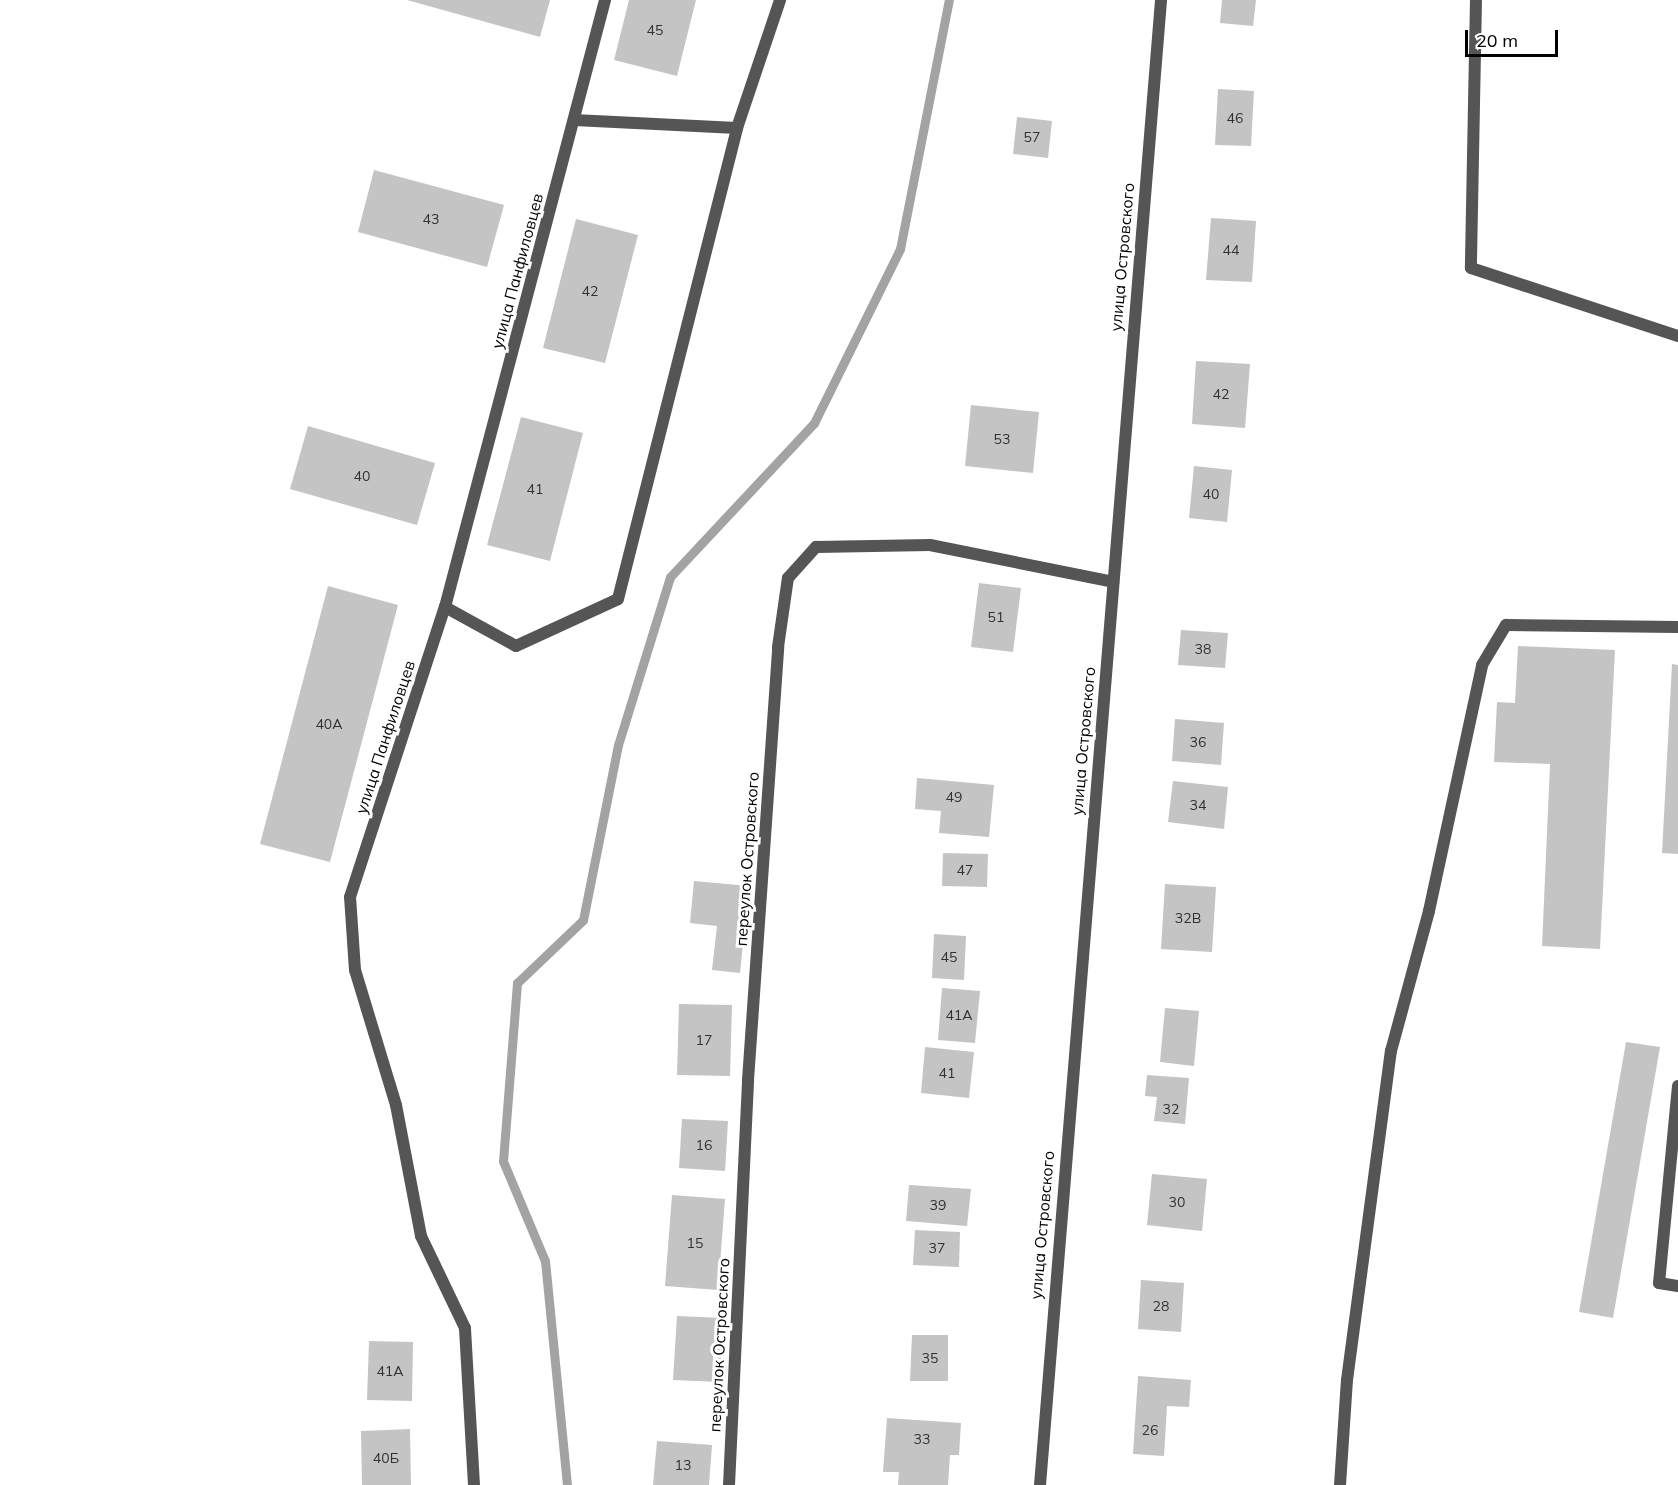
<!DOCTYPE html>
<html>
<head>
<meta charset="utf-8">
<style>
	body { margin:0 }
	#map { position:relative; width:1678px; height:1485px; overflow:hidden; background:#fff; font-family:Mulish,sans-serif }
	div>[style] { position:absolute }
	.stream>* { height:9px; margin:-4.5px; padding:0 4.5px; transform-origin:4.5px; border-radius:4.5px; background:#a3a3a3 }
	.building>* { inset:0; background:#c4c4c4 }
	.lane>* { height:12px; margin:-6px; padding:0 6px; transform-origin:6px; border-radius:6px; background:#555 }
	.street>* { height:12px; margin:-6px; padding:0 6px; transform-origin:6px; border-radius:6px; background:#555 }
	span { translate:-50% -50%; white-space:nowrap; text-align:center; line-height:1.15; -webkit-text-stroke:6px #fff; paint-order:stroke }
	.number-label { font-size:14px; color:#313131 }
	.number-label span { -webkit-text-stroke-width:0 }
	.street-label { font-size:16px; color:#000 }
	.scale { position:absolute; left:1465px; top:30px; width:93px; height:27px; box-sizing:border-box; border:3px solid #000; border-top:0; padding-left:8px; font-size:18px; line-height:21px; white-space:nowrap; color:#000; -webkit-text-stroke:4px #fff; paint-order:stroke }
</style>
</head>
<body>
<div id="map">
	<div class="stream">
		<div style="left:567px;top:1485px;width:225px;rotate:-95.6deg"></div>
		<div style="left:545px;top:1261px;width:108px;rotate:-112.8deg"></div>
		<div style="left:503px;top:1161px;width:179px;rotate:-85.5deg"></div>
		<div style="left:517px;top:983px;width:91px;rotate:-43.7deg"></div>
		<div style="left:583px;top:920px;width:178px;rotate:-78.7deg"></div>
		<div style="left:618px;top:745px;width:176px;rotate:-72.8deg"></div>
		<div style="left:670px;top:577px;width:211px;rotate:-46.9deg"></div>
		<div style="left:814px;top:423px;width:194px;rotate:-63.7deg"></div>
		<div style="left:900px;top:249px;width:254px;rotate:-78.9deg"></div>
	</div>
	<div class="building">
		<div style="clip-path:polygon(407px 0,550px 0,540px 37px)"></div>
		<div style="clip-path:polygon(629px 0,696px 0,677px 76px,614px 60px)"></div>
		<div style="clip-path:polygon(1222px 0,1256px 0,1253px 26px,1220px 23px)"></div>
		<div style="clip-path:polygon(1218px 89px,1254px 91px,1251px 146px,1215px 145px)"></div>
		<div style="clip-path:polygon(1017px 117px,1052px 121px,1048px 158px,1013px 154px)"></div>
		<div style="clip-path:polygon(374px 170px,504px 205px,487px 267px,358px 232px)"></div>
		<div style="clip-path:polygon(1211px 218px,1256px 221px,1252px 282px,1206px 280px)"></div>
		<div style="clip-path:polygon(576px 219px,638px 235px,605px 363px,543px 348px)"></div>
		<div style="clip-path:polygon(1196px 361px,1250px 364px,1245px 428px,1192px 424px)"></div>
		<div style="clip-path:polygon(971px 405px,1039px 412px,1033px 473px,965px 466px)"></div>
		<div style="clip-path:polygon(521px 417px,583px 433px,550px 561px,487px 545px)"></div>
		<div style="clip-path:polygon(308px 426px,435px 463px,417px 525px,290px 489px)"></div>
		<div style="clip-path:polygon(1194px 466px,1232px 470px,1227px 522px,1189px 518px)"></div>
		<div style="clip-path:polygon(979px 583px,1021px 588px,1013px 652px,971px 647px)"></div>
		<div style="clip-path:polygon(328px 586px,398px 605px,330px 862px,260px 844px)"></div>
		<div style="clip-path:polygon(1181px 630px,1228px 633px,1225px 668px,1178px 665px)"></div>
		<div style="clip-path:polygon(1518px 646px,1615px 650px,1600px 949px,1542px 946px,1550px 764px,1494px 762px,1497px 702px,1515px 703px)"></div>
		<div style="clip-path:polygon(1672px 664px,1678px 665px,1678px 854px,1662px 853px)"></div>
		<div style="clip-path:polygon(1175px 719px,1224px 723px,1221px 765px,1172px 761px)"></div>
		<div style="clip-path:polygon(917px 778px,994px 785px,989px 837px,939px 833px,941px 811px,915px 809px)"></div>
		<div style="clip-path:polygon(1173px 781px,1228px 787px,1224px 829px,1168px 822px)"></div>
		<div style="clip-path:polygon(943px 853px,988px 854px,987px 887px,942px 886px)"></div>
		<div style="clip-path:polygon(694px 881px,749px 886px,740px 973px,712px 970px,717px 926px,690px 923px)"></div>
		<div style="clip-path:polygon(1165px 884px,1216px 887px,1212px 952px,1161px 949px)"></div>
		<div style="clip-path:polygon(934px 934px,966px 936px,964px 980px,932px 978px)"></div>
		<div style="clip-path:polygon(942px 988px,980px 991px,975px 1043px,938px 1040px)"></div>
		<div style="clip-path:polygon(679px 1004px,732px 1005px,730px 1076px,677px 1075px)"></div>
		<div style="clip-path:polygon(1165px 1008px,1199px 1011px,1194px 1066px,1160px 1062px)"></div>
		<div style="clip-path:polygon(1626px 1042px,1660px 1047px,1613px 1318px,1579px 1312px)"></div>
		<div style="clip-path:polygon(925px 1047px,974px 1052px,969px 1098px,921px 1093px)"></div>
		<div style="clip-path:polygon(1147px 1075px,1189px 1078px,1185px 1124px,1154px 1121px,1157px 1097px,1145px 1096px)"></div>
		<div style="clip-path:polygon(682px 1119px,728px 1121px,725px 1171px,679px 1168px)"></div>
		<div style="clip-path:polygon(1152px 1174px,1207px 1179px,1202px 1231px,1147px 1225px)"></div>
		<div style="clip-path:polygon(909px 1185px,971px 1189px,967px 1226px,906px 1221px)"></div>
		<div style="clip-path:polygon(672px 1195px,725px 1199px,718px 1290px,665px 1286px)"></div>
		<div style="clip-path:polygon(915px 1230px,960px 1232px,959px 1267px,913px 1265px)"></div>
		<div style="clip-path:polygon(1141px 1280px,1184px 1283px,1181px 1332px,1138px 1329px)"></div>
		<div style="clip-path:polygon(677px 1316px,723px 1318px,720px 1382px,673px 1380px)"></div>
		<div style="clip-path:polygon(912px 1335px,948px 1335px,948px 1381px,910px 1381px)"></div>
		<div style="clip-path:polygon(369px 1341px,413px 1342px,412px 1401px,367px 1400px)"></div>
		<div style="clip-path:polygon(1138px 1376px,1191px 1380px,1189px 1407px,1167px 1406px,1164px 1456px,1133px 1454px)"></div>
		<div style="clip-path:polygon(887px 1418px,961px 1423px,959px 1455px,950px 1455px,948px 1485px,898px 1485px,899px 1472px,883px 1472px)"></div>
		<div style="clip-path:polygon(410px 1429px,411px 1485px,362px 1485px,361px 1431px)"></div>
		<div style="clip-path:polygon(657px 1441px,712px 1445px,709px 1485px,653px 1485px)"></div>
	</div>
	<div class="lane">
		<div style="left:574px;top:120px;width:163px;rotate:2.8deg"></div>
		<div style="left:445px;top:607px;width:81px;rotate:28.8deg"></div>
		<div style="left:516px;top:646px;width:112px;rotate:-24.7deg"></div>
		<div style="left:618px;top:599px;width:486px;rotate:-75.8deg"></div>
		<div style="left:737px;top:128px;width:135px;rotate:-71.4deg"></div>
		<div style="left:1678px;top:1086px;width:198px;rotate:95.5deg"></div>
		<div style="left:1659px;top:1283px;width:19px;rotate:9deg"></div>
		<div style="left:1340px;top:1485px;width:105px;rotate:-86.2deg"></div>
		<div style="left:1347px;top:1380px;width:332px;rotate:-82.4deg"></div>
		<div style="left:1391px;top:1051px;width:145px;rotate:-74.8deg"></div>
		<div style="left:1429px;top:911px;width:252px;rotate:-77.8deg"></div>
		<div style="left:1482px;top:665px;width:47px;rotate:-59deg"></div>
		<div style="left:1506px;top:625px;width:172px;rotate:0.7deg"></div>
	</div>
	<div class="street">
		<div style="left:1476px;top:0;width:268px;rotate:91.1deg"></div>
		<div style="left:1471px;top:268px;width:218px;rotate:18.2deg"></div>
		<div style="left:474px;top:1485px;width:157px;rotate:-93.3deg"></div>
		<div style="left:465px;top:1328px;width:102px;rotate:-115.6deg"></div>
		<div style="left:421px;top:1236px;width:133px;rotate:-100.8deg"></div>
		<div style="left:396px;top:1105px;width:141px;rotate:-106.9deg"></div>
		<div style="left:355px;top:970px;width:73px;rotate:-93.9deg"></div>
		<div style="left:350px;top:897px;width:305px;rotate:-71.9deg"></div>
		<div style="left:445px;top:607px;width:628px;rotate:-75.23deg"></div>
		<div style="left:729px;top:1485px;width:405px;rotate:-87.3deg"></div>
		<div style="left:748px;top:1080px;width:434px;rotate:-86deg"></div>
		<div style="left:778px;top:647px;width:70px;rotate:-81.8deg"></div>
		<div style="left:788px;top:578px;width:42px;rotate:-47.9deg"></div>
		<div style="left:816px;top:547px;width:114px;rotate:-1deg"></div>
		<div style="left:930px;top:545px;width:187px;rotate:11.4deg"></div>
		<div style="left:1040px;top:1485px;width:1490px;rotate:-85.34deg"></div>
	</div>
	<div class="number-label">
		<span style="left:655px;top:30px">45</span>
		<span style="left:1235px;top:118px">46</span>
		<span style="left:1032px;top:137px">57</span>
		<span style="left:431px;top:219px">43</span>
		<span style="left:1231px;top:250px">44</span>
		<span style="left:590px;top:291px">42</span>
		<span style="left:1221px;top:394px">42</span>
		<span style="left:1002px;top:439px">53</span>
		<span style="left:362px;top:476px">40</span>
		<span style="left:535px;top:489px">41</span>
		<span style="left:1211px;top:494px">40</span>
		<span style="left:996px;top:617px">51</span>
		<span style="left:1203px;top:649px">38</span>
		<span style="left:329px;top:724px">40А</span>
		<span style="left:1198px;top:742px">36</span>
		<span style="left:954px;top:797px">49</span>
		<span style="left:1198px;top:805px">34</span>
		<span style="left:965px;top:870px">47</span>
		<span style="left:1188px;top:918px">32В</span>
		<span style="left:949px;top:957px">45</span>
		<span style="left:959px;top:1015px">41А</span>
		<span style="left:704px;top:1040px">17</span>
		<span style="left:947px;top:1073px">41</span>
		<span style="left:1171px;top:1109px">32</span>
		<span style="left:704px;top:1145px">16</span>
		<span style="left:1177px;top:1202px">30</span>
		<span style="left:938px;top:1205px">39</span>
		<span style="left:695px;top:1243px">15</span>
		<span style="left:937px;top:1248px">37</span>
		<span style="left:1161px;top:1306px">28</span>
		<span style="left:930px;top:1358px">35</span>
		<span style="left:390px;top:1371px">41А</span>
		<span style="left:1150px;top:1430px">26</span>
		<span style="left:922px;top:1439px">33</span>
		<span style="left:386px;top:1458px">40Б</span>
		<span style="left:683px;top:1465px">13</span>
	</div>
	<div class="street-label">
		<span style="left:1122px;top:257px;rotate:-85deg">улица Островского</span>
		<span style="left:517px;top:271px;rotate:-75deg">улица Панфиловцев</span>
		<span style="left:385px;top:737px;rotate:-72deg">улица Панфиловцев</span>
		<span style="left:1083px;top:741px;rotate:-85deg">улица Островского</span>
		<span style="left:747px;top:859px;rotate:-86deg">переулок Островского</span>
		<span style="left:1042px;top:1225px;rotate:-85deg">улица Островского</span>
		<span style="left:719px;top:1345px;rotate:-87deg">переулок Островского</span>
	</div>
	<div class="scale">20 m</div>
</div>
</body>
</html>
